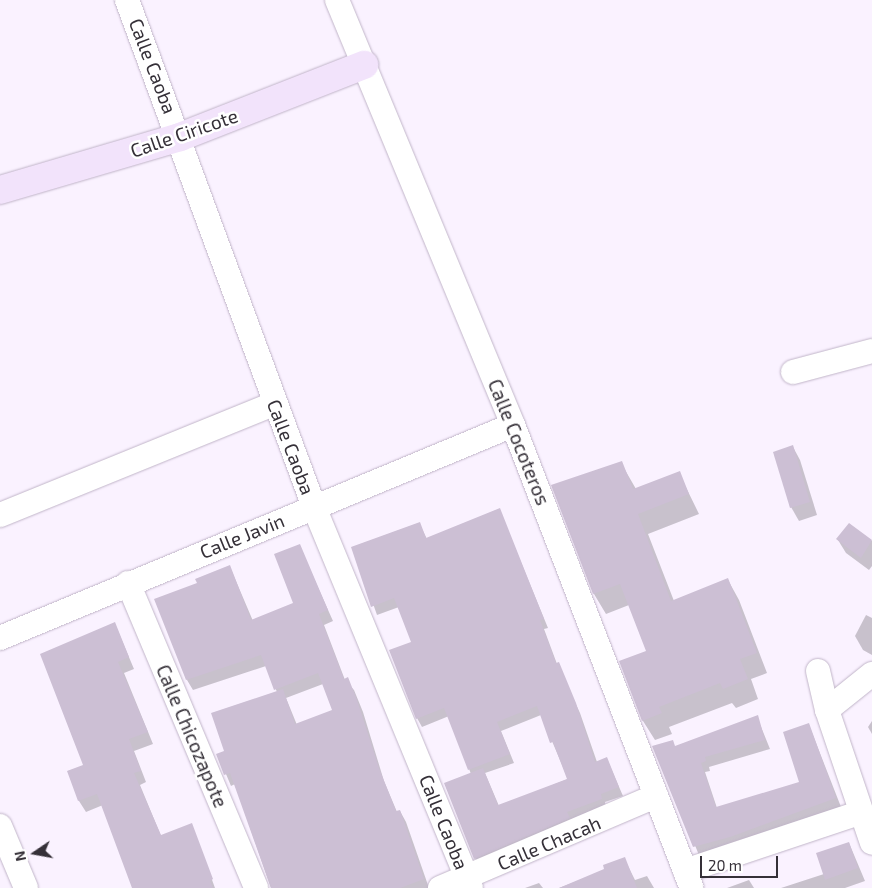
<!DOCTYPE html>
<html>
<head>
<meta charset="utf-8">
<style>
	body { margin:0 }
	#map { position:relative; width:872px; height:888px; overflow:hidden; background:#faf2ff; font-family:"Exo 2",sans-serif }
	div>[style] { position:absolute }
	.shadow>* { inset:0; background:#0003 }
	.building>* { inset:0; background:#ccbfd4 }
	.roads { filter:drop-shadow(0 0 1px #c1b5c9) drop-shadow(0 0 1px #c1b5c9) }
	.street>* { height:24px; margin:-12px; padding:0 12px; transform-origin:12px; border-radius:12px; background:#fff }
	.secondary>* { height:28px; margin:-14px; padding:0 14px; transform-origin:14px; border-radius:14px; background:#f2e3fb }
	span { translate:-50% -50%; white-space:nowrap; text-align:center; line-height:1.15; -webkit-text-stroke:5px #fff; paint-order:stroke }
	.street-label { font-size:19px; color:#353038 }
	.north { position:absolute; left:10px; top:828px; width:50px; height:50px; -webkit-text-stroke:4px #fff; paint-order:stroke; rotate:258deg; font-size:14px; font-weight:700; line-height:20px; text-align:center; color:#353038 }
	.north::after { content:''; display:block; margin:auto; width:18px; height:22px; background:#353038; clip-path:polygon(50% 0,100% 100%,50% 72%,0 100%) }
	.scale { position:absolute; left:700px; top:856px; width:78px; height:22px; box-sizing:border-box; border:2px solid #353038; border-top:0; padding-left:6px; font-size:15px; line-height:18px; white-space:nowrap; color:#353038; -webkit-text-stroke:4px #fff; paint-order:stroke }
</style>
</head>
<body>
<div id="map">
	<div class="shadow">
		<div style="clip-path:polygon(793px 447px,800px 460px,817px 515px,799px 521px,791px 507px)"></div>
		<div style="clip-path:polygon(621px 463px,636px 489px,679px 473px,699px 514px,648px 534px,674px 601px,728px 580px,739px 600px,767px 673px,751px 679px,758px 699px,736px 708px,732px 703px,669px 727px,672px 734px,655px 740px,643px 721px,621px 662px,647px 652px,629px 605px,606px 614px,594px 594px,552px 486px)"></div>
		<div style="clip-path:polygon(evenodd,499px 509px,548px 628px,544px 629px,557px 664px,580px 713px,597px 762px,607px 759px,623px 796px,605px 802px,606px 807px,480px 867px,475px 858px,471px 774px,449px 716px,422px 727px,417px 718px,412px 643px,399px 607px,377px 615px,353px 547px,419px 523px,427px 539px,499px 509px,541px 715px,568px 779px,499px 806px,485px 773px,514px 763px,501px 731px,541px 715px)"></div>
		<div style="clip-path:polygon(849px 524px,872px 541px,872px 566px,869px 570px,846px 553px,838px 540px)"></div>
		<div style="clip-path:polygon(evenodd,299px 545px,333px 621px,324px 625px,345px 680px,354px 690px,363px 712px,384px 781px,397px 812px,400px 811px,406px 822px,429px 888px,271px 888px,235px 784px,231px 786px,218px 755px,226px 752px,277px 692px,266px 666px,193px 690px,187px 680px,199px 584px,230px 567px,253px 621px,294px 604px,299px 545px,323px 684px,334px 711px,297px 725px,286px 698px,323px 684px)"></div>
		<div style="clip-path:polygon(866px 615px,872px 618px,872px 655px,863px 650px,855px 636px)"></div>
		<div style="clip-path:polygon(115px 624px,134px 669px,124px 673px,153px 744px,134px 751px,146px 782px,140px 785px,161px 836px,192px 825px,215px 888px,134px 888px,103px 805px,86px 812px,79px 801px,68px 771px,84px 766px)"></div>
		<div style="clip-path:polygon(757px 717px,770px 749px,709px 767px,710px 771px,705px 772px,717px 808px,801px 783px,809px 725px,841px 807px,699px 855px,654px 747px,675px 747px)"></div>
		<div style="clip-path:polygon(872px 721px,872px 734px,868px 727px)"></div>
		<div style="clip-path:polygon(849px 843px,865px 881px,845px 888px,781px 888px,824px 874px)"></div>
		<div style="clip-path:polygon(624px 858px,635px 880px,647px 876px,654px 888px,559px 888px,606px 870px)"></div>
		<div style="clip-path:polygon(749px 880px,754px 888px,727px 888px)"></div>
		<div style="clip-path:polygon(539px 883px,543px 888px,525px 888px)"></div>
	</div>
	<div class="building">
		<div style="clip-path:polygon(793px 445px,810px 502px,790px 508px,773px 452px)"></div>
		<div style="clip-path:polygon(622px 461px,633px 489px,680px 471px,689px 494px,638px 514px,671px 601px,728px 578px,757px 653px,740px 659px,748px 679px,723px 689px,720px 683px,659px 707px,662px 713px,642px 721px,619px 661px,646px 651px,620px 584px,593px 594px,551px 485px)"></div>
		<div style="clip-path:polygon(500px 508px,544px 619px,540px 620px,556px 663px,559px 662px,576px 703px,595px 762px,607px 757px,619px 787px,601px 794px,602px 799px,567px 812px,570px 818px,474px 859px,444px 783px,483px 768px,498px 805px,567px 779px,553px 742px,550px 743px,537px 706px,497px 722px,510px 754px,468px 770px,444px 708px,416px 719px,389px 650px,411px 642px,394px 598px,371px 607px,351px 547px,420px 522px,426px 538px)"></div>
		<div style="clip-path:polygon(849px 523px,872px 540px,861px 558px,836px 539px)"></div>
		<div style="clip-path:polygon(300px 544px,328px 610px,319px 614px,344px 679px,348px 677px,357px 700px,379px 768px,396px 811px,400px 810px,424px 879px,400px 888px,271px 888px,230px 773px,224px 775px,216px 754px,224px 751px,211px 713px,283px 689px,295px 724px,332px 710px,318px 673px,274px 690px,261px 655px,186px 680px,154px 599px,197px 583px,195px 579px,230px 565px,251px 620px,293px 603px,274px 554px)"></div>
		<div style="clip-path:polygon(115px 622px,129px 657px,118px 662px,148px 732px,129px 739px,141px 771px,134px 773px,161px 835px,192px 823px,213px 879px,210px 881px,213px 888px,132px 888px,97px 794px,78px 801px,67px 771px,83px 765px,40px 654px)"></div>
		<div style="clip-path:polygon(758px 715px,765px 740px,705px 757px,706px 761px,701px 763px,716px 807px,799px 782px,783px 732px,809px 723px,836px 798px,730px 837px,693px 847px,652px 746px,673px 740px,675px 746px)"></div>
		<div style="clip-path:polygon(849px 842px,858px 868px,825px 880px,816px 853px)"></div>
		<div style="clip-path:polygon(625px 857px,637px 888px,559px 888px,604px 869px,603px 865px)"></div>
	</div>
	<div class="roads">
		<div class="street">
			<div style="left:127px;top:0;width:540px;rotate:69.75deg"></div>
			<div style="left:314px;top:507px;width:412px;rotate:67.6deg"></div>
			<div style="left:337px;top:0;width:460px;rotate:67.5deg"></div>
			<div style="left:513px;top:425px;width:496px;rotate:68.9deg"></div>
			<div style="left:793px;top:372px;width:82px;rotate:-14.9deg"></div>
			<div style="left:0;top:515px;width:296px;rotate:-22.1deg"></div>
			<div style="left:128px;top:583px;width:331px;rotate:67.2deg"></div>
			<div style="left:0;top:638px;width:555px;rotate:-22.55deg"></div>
			<div style="left:818px;top:671px;width:40px;rotate:77deg"></div>
			<div style="left:827px;top:710px;width:140px;rotate:71.3deg"></div>
			<div style="left:827px;top:710px;width:58px;rotate:-38.7deg"></div>
			<div style="left:0;top:826px;width:67px;rotate:67.2deg"></div>
			<div style="left:685px;top:871px;width:183px;rotate:-18.4deg"></div>
			<div style="left:440px;top:888px;width:235px;rotate:-23.1deg"></div>
		</div>
		<div class="secondary">
			<div style="left:0;top:190px;width:188px;rotate:-16.4deg"></div>
			<div style="left:180px;top:137px;width:198px;rotate:-21.4deg"></div>
		</div>
	</div>
	<div class="street-label">
		<span style="left:153px;top:66px;rotate:69deg">Calle Caoba</span>
		<span style="left:184px;top:133px;rotate:-19deg">Calle Ciricote</span>
		<span style="left:519px;top:442px;rotate:68deg">Calle Cocoteros</span>
		<span style="left:291px;top:447px;rotate:69deg">Calle Caoba</span>
		<span style="left:242px;top:536px;rotate:-22deg">Calle Javin</span>
		<span style="left:192px;top:736px;rotate:67deg">Calle Chicozapote</span>
		<span style="left:444px;top:822px;rotate:68deg">Calle Caoba</span>
		<span style="left:549px;top:843px;rotate:-23deg">Calle Chacah</span>
	</div>
	<div class="north">N</div>
	<div class="scale">20 m</div>
</div>
</body>
</html>
